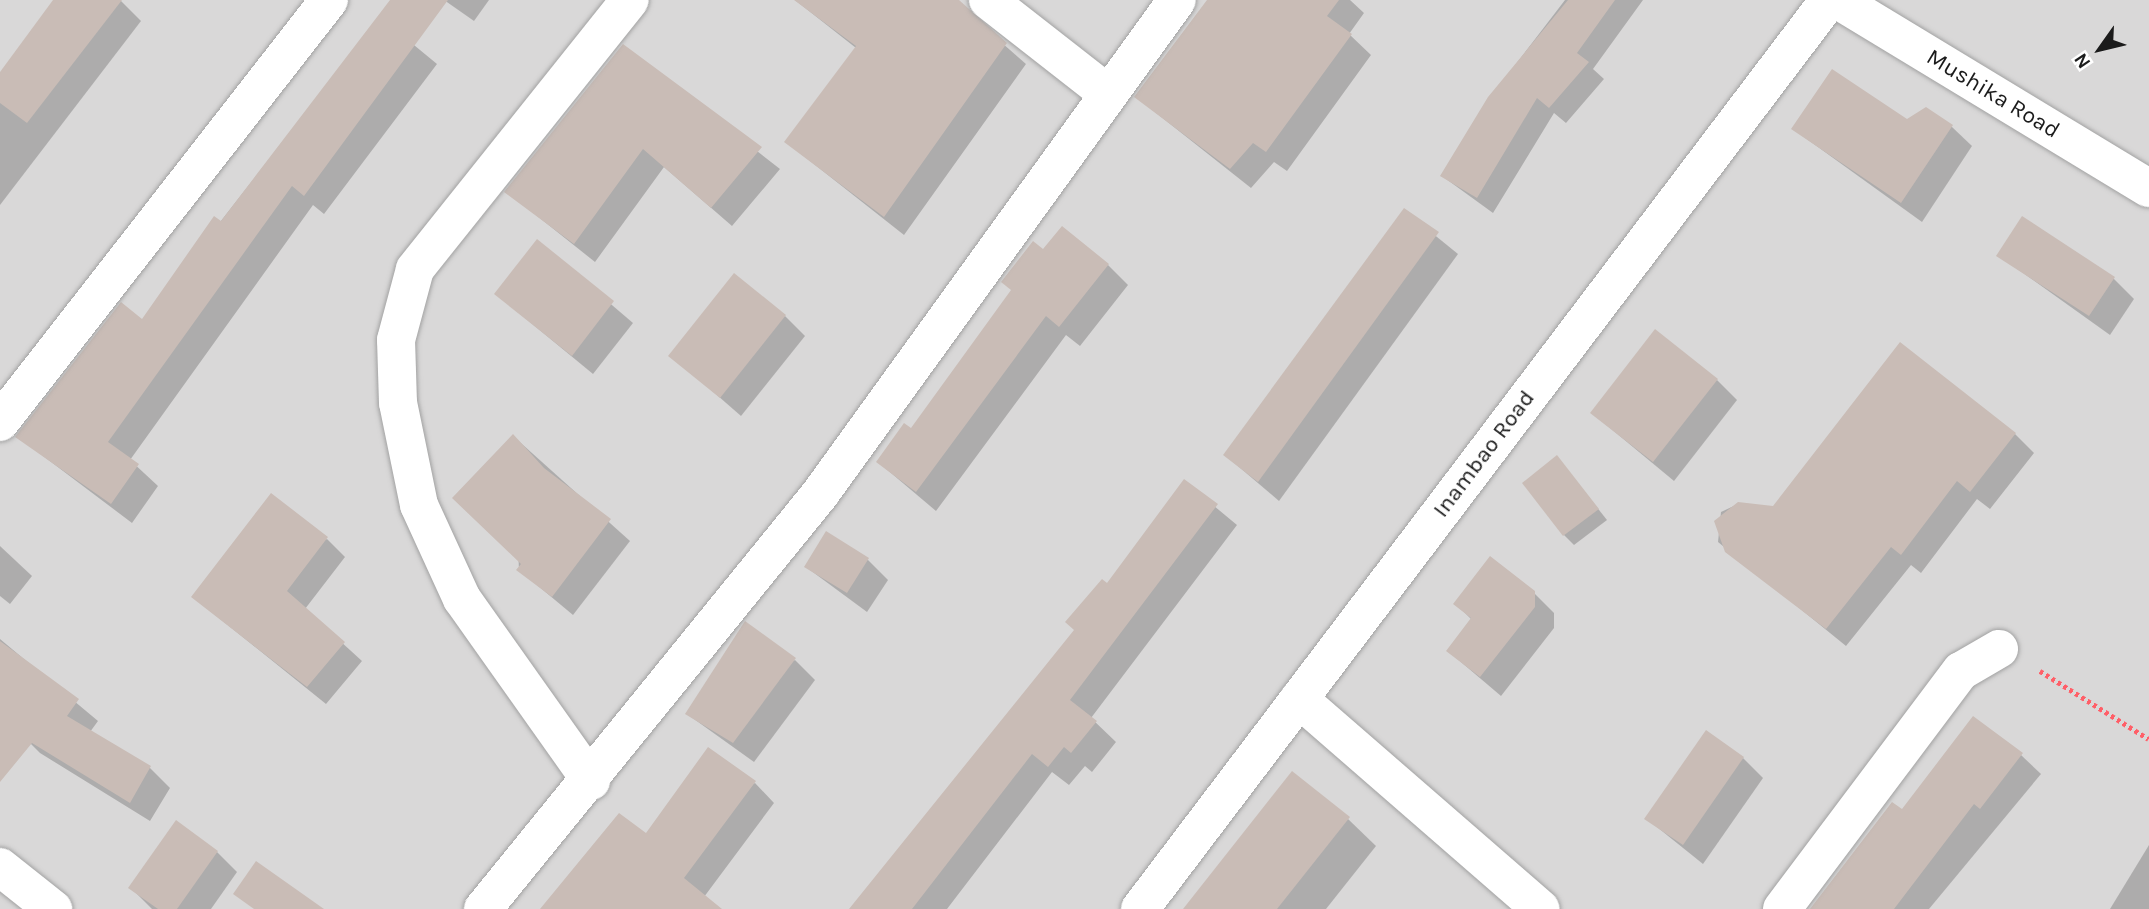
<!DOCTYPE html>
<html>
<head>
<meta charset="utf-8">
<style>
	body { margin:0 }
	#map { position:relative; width:2149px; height:909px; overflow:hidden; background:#eee7e0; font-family:Karla,sans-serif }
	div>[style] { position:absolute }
	.residential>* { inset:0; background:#d9d8d8 }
	.shadow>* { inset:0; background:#0003 }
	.building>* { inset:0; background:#c9bcb6 }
	.path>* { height:4.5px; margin-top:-2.25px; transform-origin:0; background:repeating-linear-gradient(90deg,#ff5f68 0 3.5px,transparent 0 7px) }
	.roads { filter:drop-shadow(0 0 2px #a2a2a2) drop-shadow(0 0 2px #a2a2a2) }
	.street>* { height:38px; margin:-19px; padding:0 19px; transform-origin:19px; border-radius:19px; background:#fff }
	span { translate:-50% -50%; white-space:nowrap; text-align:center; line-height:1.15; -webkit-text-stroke:5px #fff; paint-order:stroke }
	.street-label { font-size:23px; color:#1b1b1b }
	.north { position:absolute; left:2065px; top:14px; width:70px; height:70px; -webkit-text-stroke:5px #fff; paint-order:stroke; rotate:236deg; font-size:19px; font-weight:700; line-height:28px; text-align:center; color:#1b1b1b }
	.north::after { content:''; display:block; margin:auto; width:24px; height:32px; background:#1b1b1b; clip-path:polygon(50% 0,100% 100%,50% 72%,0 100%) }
</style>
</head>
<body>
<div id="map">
	<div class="residential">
		<div style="clip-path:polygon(0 0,2149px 0,2149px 909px,0 909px)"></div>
	</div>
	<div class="shadow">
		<div style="clip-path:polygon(58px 0,120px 0,141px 21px,0 205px,0 76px)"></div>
		<div style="clip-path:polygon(444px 0,489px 0,474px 21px)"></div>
		<div style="clip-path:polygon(795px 0,953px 0,1026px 64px,904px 235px,786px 142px,856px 48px)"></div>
		<div style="clip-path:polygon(1208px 0,1350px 0,1364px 13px,1349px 34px,1371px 55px,1287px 171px,1274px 162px,1251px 188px,1136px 97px)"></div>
		<div style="clip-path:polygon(1565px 0,1643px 0,1593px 69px,1604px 79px,1566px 123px,1554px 113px,1493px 213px,1442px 176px,1490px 98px)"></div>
		<div style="clip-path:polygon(380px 17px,437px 64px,324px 214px,313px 205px,130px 460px,158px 486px,132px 523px,18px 437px,143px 321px)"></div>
		<div style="clip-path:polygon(623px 46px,780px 169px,732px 226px,664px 167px,595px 262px,507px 192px)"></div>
		<div style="clip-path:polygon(1907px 121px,1952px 127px,1972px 146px,1922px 222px,1793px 129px)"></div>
		<div style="clip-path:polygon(1405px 211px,1458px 254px,1279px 501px,1225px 455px)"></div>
		<div style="clip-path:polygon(537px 241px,633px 323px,593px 374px,496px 294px)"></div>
		<div style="clip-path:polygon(1044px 252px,1108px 265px,1128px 285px,1080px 346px,1066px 335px,936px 511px,878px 462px,911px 431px)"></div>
		<div style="clip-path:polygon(1998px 255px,2114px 279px,2134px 299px,2110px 335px)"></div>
		<div style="clip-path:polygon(785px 316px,805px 336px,741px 416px,671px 355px)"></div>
		<div style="clip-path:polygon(1717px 380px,1737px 400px,1674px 481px,1592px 413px)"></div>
		<div style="clip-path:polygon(2015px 434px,2034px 453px,1990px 509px,1977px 499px,1921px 573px,1911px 565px,1846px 646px,1718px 542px,1721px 512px,1738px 504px,1774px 508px)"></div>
		<div style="clip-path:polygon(513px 436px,630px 541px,573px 615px,519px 570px)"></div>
		<div style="clip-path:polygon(1557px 457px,1607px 520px,1574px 545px,1564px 535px)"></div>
		<div style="clip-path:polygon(1184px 481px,1237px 525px,1091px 718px,1116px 742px,1092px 772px,1085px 766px,1069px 785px,1052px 772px,947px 909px,855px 909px,1076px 631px)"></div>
		<div style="clip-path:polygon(327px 539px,345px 557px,305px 609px,362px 661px,326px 704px,193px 597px)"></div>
		<div style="clip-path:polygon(0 546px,32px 576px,10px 604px,0 596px)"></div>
		<div style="clip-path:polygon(868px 560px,888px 580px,867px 612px,806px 567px)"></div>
		<div style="clip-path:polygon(1534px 593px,1554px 613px,1554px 628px,1501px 696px,1448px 651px,1472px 620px,1456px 604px)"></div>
		<div style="clip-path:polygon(0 639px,98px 721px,90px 732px,150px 768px,170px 788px,150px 821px,40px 753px,20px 733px,0 695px)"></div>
		<div style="clip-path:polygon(795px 660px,815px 680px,754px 762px,687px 714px)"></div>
		<div style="clip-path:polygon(2021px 755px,2041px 774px,1929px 909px,1812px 909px)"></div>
		<div style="clip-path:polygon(1743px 758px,1763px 778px,1703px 864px,1647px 819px)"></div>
		<div style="clip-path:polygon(755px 783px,774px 803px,704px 897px,716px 909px,542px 909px,619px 816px,646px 836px)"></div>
		<div style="clip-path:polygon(1348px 819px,1376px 846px,1326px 909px,1185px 909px)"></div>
		<div style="clip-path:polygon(2149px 845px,2149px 909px,2110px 909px)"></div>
		<div style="clip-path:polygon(217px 852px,237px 872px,211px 909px,152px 909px,130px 887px)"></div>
	</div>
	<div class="building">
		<div style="clip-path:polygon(53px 0,122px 0,27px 123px,0 103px,0 72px)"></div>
		<div style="clip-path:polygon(390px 0,448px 0,304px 196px,292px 186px,108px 442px,139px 464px,111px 504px,15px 437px,121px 302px,142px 319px,214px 216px,221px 221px)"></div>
		<div style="clip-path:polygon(794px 0,959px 0,1007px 43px,884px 217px,784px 142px,856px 46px)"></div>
		<div style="clip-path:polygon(1207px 0,1339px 0,1327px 16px,1352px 34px,1266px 152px,1253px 143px,1230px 169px,1134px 97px)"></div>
		<div style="clip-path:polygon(1568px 0,1615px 0,1577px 53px,1589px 62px,1549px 108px,1537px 98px,1477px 198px,1440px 176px,1488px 97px)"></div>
		<div style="clip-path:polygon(623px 44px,762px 147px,711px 208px,643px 149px,574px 244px,504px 192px)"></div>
		<div style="clip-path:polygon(1832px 69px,1907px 119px,1926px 107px,1953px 125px,1901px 203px,1791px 129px)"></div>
		<div style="clip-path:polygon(1404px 208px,1439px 232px,1258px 482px,1223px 455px)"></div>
		<div style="clip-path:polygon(2022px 216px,2115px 277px,2089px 316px,1996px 256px)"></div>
		<div style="clip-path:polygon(1062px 226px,1109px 264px,1059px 327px,1046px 316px,916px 492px,876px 462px,904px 423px,911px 428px,1011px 290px,1001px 282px,1033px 241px,1043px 249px)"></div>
		<div style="clip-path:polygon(537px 239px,614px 301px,572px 356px,494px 294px)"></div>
		<div style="clip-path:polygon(734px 273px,786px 315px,720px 398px,668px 356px)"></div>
		<div style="clip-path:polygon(1655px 329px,1718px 379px,1653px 462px,1590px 413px)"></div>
		<div style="clip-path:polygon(1900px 342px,2016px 433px,1970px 492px,1957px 481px,1901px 555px,1891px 547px,1826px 629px,1725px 552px,1714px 521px,1738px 502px,1773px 506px)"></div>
		<div style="clip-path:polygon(513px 434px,544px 468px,611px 519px,552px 597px,516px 570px,521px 564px,452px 498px)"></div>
		<div style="clip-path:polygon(1557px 455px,1599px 509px,1563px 536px,1522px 483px)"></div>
		<div style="clip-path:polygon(1184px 479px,1218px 504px,1070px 700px,1097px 721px,1071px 753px,1064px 747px,1048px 767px,1032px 754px,912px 909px,849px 909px,1074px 630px,1065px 622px,1102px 579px,1107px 583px)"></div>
		<div style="clip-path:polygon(271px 493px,328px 537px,287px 591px,345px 642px,307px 687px,191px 597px)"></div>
		<div style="clip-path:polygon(826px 531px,869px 558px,847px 593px,804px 567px)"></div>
		<div style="clip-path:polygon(1490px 556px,1535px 591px,1535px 607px,1480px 677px,1446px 651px,1471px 618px,1453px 604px)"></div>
		<div style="clip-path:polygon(745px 621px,796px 658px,733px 743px,685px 714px)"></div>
		<div style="clip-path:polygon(0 641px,79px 699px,67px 716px,151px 766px,130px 803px,32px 743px,0 782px)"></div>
		<div style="clip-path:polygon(1973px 716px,2023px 753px,1980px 809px,1974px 804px,1894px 909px,1810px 909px,1892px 802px,1902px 809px)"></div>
		<div style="clip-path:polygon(1706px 730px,1744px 757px,1683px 845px,1644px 819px)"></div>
		<div style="clip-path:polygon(708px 747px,756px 781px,684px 878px,722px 909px,540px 909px,619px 813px,646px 833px)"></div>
		<div style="clip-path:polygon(1292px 771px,1350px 817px,1277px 909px,1183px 909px)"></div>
		<div style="clip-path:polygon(176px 820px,218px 851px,177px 909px,158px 909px,128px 888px)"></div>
		<div style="clip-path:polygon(256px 861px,324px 909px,254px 909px,233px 894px)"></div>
	</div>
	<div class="path">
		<div style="left:2040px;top:671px;width:128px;rotate:32deg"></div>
	</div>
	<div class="roads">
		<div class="street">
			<div style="left:988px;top:0;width:151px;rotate:38deg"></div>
			<div style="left:1838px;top:0;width:363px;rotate:31.2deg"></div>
			<div style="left:0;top:422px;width:535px;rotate:-52.06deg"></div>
			<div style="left:1299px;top:699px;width:320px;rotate:41deg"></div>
			<div style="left:591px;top:781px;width:223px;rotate:-125.3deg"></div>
			<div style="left:462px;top:599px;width:103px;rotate:-114.6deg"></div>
			<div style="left:419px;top:505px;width:104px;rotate:-101.6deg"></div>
			<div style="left:398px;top:403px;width:63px;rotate:-91.8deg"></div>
			<div style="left:396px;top:340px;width:73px;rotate:-75deg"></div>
			<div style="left:415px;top:269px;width:344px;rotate:-51.4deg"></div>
			<div style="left:0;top:867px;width:68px;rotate:38.4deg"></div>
			<div style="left:483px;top:909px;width:535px;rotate:-50.92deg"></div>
			<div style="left:820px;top:494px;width:609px;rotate:-54.15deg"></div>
			<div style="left:1140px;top:909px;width:1141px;rotate:-52.84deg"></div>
			<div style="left:1782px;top:909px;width:298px;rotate:-53.1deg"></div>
			<div style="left:1961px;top:671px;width:44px;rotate:-30.1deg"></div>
		</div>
	</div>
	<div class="street-label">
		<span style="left:1993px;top:94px;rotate:31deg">Mushika Road</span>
		<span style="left:1484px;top:454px;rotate:-53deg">Inambao Road</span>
	</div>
	<div class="north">N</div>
</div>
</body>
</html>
